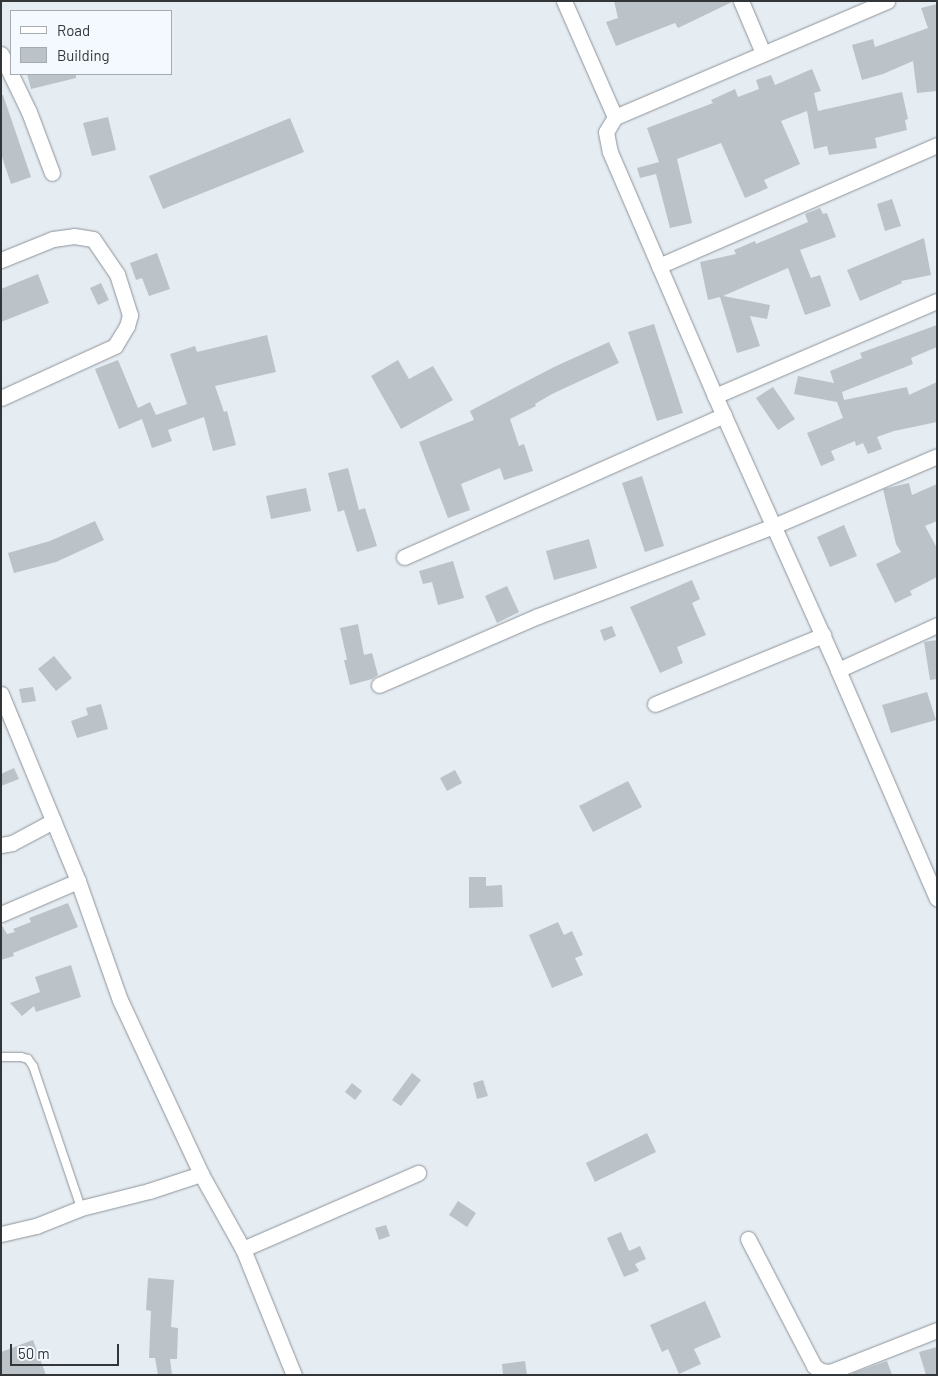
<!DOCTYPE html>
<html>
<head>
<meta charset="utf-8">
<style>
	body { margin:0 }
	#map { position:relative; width:938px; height:1376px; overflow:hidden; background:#e5ecf2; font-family:Barlow,sans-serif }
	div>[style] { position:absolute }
	.building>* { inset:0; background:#bbc3c8 }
	.roads { filter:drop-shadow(0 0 1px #8d9499) drop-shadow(0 0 1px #8d9499) }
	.service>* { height:8px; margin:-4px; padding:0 4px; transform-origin:4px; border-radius:4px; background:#fff }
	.minor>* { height:15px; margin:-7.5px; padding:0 7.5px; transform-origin:7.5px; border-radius:7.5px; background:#fff }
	span { translate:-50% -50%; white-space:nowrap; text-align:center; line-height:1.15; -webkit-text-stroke:4px #f3f9fe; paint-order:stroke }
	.frame { position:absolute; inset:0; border:2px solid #333638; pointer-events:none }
	.legend { position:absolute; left:10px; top:10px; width:162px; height:65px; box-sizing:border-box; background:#f3f9fe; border:1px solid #a6abaf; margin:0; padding:6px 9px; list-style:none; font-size:15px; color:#333638 }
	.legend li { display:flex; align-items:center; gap:10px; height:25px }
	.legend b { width:25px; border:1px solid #a6abaf }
	.scale { position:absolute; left:10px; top:1344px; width:109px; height:22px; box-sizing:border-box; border:2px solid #333638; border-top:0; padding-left:6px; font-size:15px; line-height:18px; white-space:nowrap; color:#333638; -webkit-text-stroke:4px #f3f9fe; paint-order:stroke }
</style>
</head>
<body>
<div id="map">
	<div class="building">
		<div style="clip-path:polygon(614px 1px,732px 1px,732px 2px,678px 28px,675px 23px,616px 46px,606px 22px,618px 18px)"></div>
		<div style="clip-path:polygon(937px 4px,937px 91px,917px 93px,913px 61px,883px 74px,862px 80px,852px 45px,873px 39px,875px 47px,928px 28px,921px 8px)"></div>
		<div style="clip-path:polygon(812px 69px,821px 91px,814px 93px,818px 111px,902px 92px,908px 119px,905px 120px,907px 130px,875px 138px,877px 148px,829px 155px,827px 146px,814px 149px,807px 111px,781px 121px,800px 164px,764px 180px,768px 188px,745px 198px,721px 143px,677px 159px,692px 223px,670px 228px,656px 174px,640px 178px,637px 168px,659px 162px,647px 128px,713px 103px,711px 100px,735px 89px,738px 97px,759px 89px,756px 80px,771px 75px,775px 85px)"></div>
		<div style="clip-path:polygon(27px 74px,76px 74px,76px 78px,31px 89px)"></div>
		<div style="clip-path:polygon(1px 95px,3px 95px,31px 177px,11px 184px,1px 154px)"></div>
		<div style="clip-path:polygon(108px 117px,116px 150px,92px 156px,83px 123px)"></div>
		<div style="clip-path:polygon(290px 118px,304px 152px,163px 209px,149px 176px)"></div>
		<div style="clip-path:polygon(892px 199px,901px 226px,885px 231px,877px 204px)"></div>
		<div style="clip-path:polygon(820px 208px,823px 214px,827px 213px,836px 237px,800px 250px,811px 278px,820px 275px,831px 306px,805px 315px,788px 268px,723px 296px,770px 305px,767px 319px,750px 316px,760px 346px,737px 353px,720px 297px,708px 300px,700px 262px,736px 254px,734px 250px,755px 241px,756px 244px,808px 222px,805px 214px)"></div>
		<div style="clip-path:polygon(924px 238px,931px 275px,901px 281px,902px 283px,860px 301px,847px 270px)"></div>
		<div style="clip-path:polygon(157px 253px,170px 289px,149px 296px,142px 278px,136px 280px,130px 263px)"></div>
		<div style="clip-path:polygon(38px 274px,49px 303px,1px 322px,1px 289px)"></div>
		<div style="clip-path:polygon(101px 283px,109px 300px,98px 305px,90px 288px)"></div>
		<div style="clip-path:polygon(654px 324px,683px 413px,657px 421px,628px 332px)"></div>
		<div style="clip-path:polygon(937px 325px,937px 347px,911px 358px,913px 364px,842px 392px,844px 400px,907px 387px,909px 395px,937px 382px,937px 422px,894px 431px,877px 437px,882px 449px,868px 454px,863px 443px,856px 446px,855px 441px,831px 451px,835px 460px,821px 466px,807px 433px,843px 418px,837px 402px,794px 394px,798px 376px,834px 383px,830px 371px,862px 358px,860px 353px)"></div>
		<div style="clip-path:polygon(267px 335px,276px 372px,215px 386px,224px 412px,227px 411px,236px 445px,213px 451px,204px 417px,168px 430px,172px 441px,152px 448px,142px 419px,119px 429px,95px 369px,118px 360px,138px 408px,150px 402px,156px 415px,187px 404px,170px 354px,195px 346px,197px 352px)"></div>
		<div style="clip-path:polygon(609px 342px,619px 363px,552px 394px,535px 404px,536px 406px,510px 419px,519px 446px,524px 444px,533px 471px,504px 480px,500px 468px,461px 484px,470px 510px,448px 518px,419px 442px,474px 420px,470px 411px,554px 367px)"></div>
		<div style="clip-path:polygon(398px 360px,409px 379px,433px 366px,453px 400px,401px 429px,371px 376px)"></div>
		<div style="clip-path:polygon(773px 387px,795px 419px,778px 430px,756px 398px)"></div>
		<div style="clip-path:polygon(348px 468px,359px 510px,365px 508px,377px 546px,357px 552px,344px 510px,338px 512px,328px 473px)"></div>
		<div style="clip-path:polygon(642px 476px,664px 546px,645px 552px,622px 483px)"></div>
		<div style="clip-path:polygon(909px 483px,912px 495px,937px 484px,937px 521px,925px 526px,937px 548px,937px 577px,910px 591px,912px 595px,895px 603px,876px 564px,901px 552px,896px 544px,883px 489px)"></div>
		<div style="clip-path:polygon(306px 488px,311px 511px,271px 519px,266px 496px)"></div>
		<div style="clip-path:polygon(95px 521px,104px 540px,56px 562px,14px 573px,8px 553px,50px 541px)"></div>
		<div style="clip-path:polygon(844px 525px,857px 556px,830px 567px,817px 537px)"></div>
		<div style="clip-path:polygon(589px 539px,597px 568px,554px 580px,546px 551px)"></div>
		<div style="clip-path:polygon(453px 561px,464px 598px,438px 605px,432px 582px,423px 584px,419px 571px)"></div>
		<div style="clip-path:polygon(692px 580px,700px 599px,692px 603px,706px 635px,677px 647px,683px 663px,660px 673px,630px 607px)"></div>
		<div style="clip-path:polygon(507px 586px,519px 612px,497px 623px,485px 596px)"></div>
		<div style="clip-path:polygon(358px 624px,364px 655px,372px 653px,378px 675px,372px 679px,350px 685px,344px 660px,347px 660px,340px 628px)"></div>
		<div style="clip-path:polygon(612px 626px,616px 636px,604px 641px,600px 630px)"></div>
		<div style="clip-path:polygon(937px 640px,937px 679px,930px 680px,924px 642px)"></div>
		<div style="clip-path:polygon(54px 656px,72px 678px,56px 691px,38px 669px)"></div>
		<div style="clip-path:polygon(33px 687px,36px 701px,22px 703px,19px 689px)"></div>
		<div style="clip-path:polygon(927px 692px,936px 720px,891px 733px,882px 705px)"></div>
		<div style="clip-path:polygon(101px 704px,108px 729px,77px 738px,71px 721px,88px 715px,86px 708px)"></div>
		<div style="clip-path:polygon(14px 768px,19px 779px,1px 786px,1px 774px)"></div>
		<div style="clip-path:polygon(455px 770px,462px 783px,447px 791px,440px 778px)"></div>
		<div style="clip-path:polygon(628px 781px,642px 807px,593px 832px,579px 806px)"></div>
		<div style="clip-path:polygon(469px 877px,486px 877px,486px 886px,502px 885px,503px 907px,469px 908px)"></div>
		<div style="clip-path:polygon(68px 903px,78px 927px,13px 953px,14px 956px,1px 960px,1px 924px,7px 934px,15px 932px,13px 929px,31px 922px,29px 918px)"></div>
		<div style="clip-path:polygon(558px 922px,564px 935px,572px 931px,583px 955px,575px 958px,583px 975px,552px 988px,529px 935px)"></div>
		<div style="clip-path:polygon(71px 965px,81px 997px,36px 1012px,34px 1006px,22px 1016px,10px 1003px,40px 992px,35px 977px)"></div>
		<div style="clip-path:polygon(412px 1073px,421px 1080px,401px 1106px,392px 1100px)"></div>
		<div style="clip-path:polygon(483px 1080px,488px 1096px,477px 1099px,473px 1083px)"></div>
		<div style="clip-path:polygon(352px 1083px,362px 1091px,355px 1100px,345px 1092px)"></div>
		<div style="clip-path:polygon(647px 1133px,656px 1152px,595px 1182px,586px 1163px)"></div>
		<div style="clip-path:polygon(458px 1201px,476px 1213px,467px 1227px,449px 1215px)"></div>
		<div style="clip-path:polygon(386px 1225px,390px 1236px,379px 1240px,375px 1228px)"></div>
		<div style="clip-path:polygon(621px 1232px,629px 1251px,640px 1246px,646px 1259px,635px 1264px,639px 1271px,624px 1277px,607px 1238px)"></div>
		<div style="clip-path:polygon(148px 1278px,174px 1280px,171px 1327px,178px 1328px,177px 1359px,170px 1359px,172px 1375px,158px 1375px,155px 1358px,149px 1358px,151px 1311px,146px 1310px)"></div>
		<div style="clip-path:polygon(705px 1301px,721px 1337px,694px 1349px,701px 1364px,679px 1374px,668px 1349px,662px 1352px,650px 1325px)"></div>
		<div style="clip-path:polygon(33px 1340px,46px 1375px,1px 1375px,1px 1352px)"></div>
		<div style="clip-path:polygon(937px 1347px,937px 1375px,926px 1375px,919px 1352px)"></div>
		<div style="clip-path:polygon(525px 1361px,527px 1375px,503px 1375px,502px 1364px)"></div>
		<div style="clip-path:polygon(887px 1361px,892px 1375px,853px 1375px,853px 1373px)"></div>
	</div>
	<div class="roads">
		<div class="service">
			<div style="left:1px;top:1057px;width:20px"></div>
			<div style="left:21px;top:1057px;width:7px;rotate:16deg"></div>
			<div style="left:28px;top:1059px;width:9px;rotate:54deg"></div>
			<div style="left:33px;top:1066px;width:150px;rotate:71.3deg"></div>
		</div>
		<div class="minor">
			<div style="left:564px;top:1px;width:127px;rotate:66.3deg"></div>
			<div style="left:615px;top:117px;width:17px;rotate:121deg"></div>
			<div style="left:606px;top:132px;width:20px;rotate:79deg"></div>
			<div style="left:610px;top:152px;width:266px;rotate:66.7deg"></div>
			<div style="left:715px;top:396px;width:300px;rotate:65.8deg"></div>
			<div style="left:838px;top:670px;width:249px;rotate:66.6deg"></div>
			<div style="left:741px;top:1px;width:56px;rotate:67.1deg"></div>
			<div style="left:1px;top:54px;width:64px;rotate:64.2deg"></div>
			<div style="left:29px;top:112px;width:65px;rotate:69.3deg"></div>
			<div style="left:615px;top:117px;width:296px;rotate:-23.1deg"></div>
			<div style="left:1px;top:260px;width:56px;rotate:-22deg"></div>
			<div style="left:53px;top:239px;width:21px;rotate:-8deg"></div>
			<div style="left:74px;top:236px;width:19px;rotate:9deg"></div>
			<div style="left:93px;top:239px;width:42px;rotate:55.6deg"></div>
			<div style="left:117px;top:274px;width:43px;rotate:72.4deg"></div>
			<div style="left:130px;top:315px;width:11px;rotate:105deg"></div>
			<div style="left:127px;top:326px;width:23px;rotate:121deg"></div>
			<div style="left:115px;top:346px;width:125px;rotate:155.5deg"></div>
			<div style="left:659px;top:266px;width:303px;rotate:-23.5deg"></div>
			<div style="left:715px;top:396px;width:241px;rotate:-23.2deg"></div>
			<div style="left:404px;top:557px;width:350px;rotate:-23.9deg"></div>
			<div style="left:838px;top:670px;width:109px;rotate:-24.4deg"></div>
			<div style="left:379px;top:685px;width:173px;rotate:-23.5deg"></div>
			<div style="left:538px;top:616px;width:253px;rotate:-20.9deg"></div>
			<div style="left:774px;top:526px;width:177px;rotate:-23.2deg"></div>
			<div style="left:1px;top:694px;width:202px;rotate:67.6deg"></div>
			<div style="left:78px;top:881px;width:126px;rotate:70.6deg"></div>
			<div style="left:120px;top:1000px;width:192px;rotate:65deg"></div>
			<div style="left:201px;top:1174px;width:86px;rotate:60.8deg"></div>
			<div style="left:243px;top:1249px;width:136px;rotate:68deg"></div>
			<div style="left:655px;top:704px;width:182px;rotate:-22.3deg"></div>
			<div style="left:1px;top:845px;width:11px;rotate:-10deg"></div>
			<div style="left:12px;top:843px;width:47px;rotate:-28.2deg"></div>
			<div style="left:1px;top:914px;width:84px;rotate:-23.2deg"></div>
			<div style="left:1px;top:1234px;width:36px;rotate:-13deg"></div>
			<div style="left:36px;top:1226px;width:48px;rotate:-21.8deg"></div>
			<div style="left:81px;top:1208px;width:70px;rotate:-14deg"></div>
			<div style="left:149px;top:1191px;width:55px;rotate:-18.1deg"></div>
			<div style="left:748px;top:1239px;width:143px;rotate:62.5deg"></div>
			<div style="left:814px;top:1366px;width:9px;rotate:36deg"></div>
			<div style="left:821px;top:1371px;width:9px;rotate:6deg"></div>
			<div style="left:830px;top:1372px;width:115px;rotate:-21.4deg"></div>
			<div style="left:243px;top:1249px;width:191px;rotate:-23.5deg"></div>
		</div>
	</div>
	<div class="frame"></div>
	<ul class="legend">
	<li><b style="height:6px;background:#fff"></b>Road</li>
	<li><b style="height:14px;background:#bbc3c8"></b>Building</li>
	</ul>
	<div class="scale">50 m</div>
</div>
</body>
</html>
